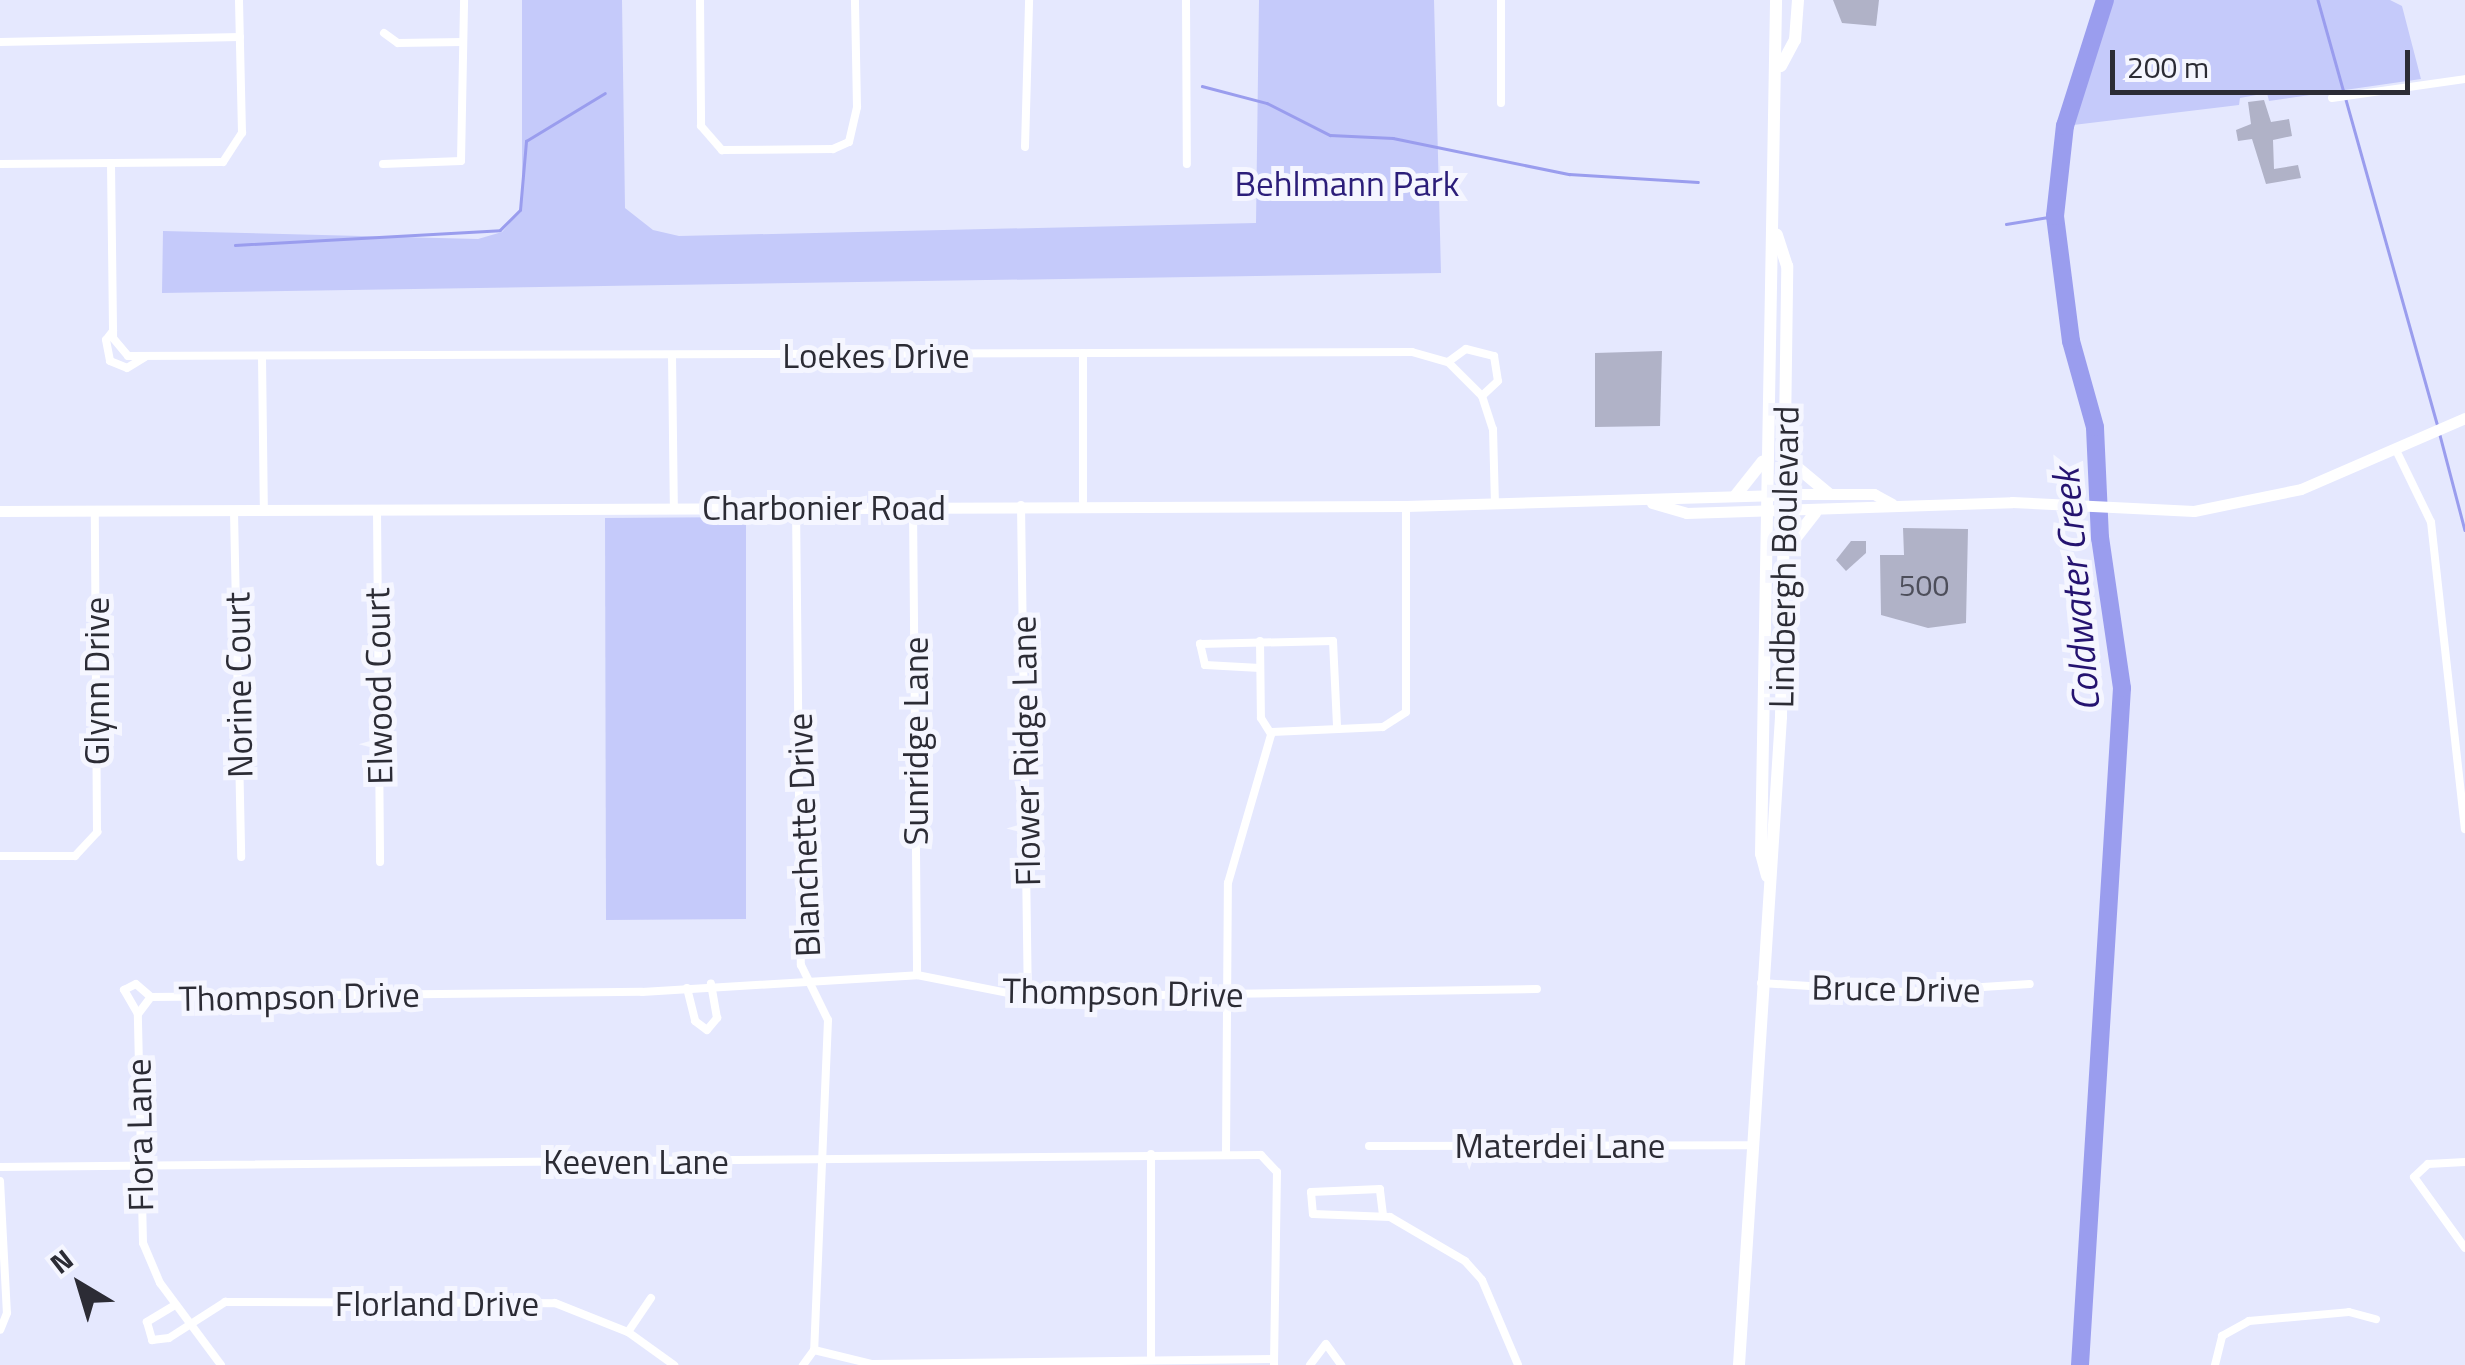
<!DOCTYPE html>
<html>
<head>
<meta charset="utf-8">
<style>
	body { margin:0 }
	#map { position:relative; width:2465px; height:1365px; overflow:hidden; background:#e5e8fe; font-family:"Titillium Web",sans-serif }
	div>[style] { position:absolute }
	.green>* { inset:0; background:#c5cafa }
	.stream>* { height:2.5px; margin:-1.25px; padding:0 1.25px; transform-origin:1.25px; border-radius:1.25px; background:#9a9dee }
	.river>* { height:18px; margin:-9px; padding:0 9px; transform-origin:9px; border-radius:9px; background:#9a9dee }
	.building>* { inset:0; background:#b0b2c7 }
	.minor>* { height:8px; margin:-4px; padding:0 4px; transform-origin:4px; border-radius:4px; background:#fff }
	.secondary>* { height:11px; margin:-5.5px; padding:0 5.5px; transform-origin:5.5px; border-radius:5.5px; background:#fff }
	.primary>* { height:12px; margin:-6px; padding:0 6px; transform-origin:6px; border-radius:6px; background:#fff }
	span { translate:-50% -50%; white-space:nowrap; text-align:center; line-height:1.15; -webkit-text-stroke:10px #f5f6ff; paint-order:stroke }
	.number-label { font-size:30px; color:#4d4e5a }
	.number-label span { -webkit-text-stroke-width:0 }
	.park-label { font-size:35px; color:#2c1e7a }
	.street-label { font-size:35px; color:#2c2c35 }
	.water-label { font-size:38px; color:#251370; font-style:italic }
	.north { position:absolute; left:30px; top:1235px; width:100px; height:100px; -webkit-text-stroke:8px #f5f6ff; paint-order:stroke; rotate:322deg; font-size:28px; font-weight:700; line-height:40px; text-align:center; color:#2c2c35 }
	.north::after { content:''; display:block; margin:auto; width:35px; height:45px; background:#2c2c35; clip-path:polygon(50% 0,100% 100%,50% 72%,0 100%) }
	.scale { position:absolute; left:2110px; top:50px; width:300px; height:45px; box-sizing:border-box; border:5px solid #2c2c35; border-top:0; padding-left:12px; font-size:30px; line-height:35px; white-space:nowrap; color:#2c2c35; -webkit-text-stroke:8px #f5f6ff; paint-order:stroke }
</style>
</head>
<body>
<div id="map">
	<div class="green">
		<div style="clip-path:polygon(522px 0,622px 0,625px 208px,653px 230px,679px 236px,1256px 223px,1259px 0,1434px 0,1441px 273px,162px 293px,163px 231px,478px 239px,502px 232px,522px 209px)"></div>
		<div style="clip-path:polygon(2105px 0,2390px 0,2402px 6px,2421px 79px,2269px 101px,2267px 93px,2240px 98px,2239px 105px,2065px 126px)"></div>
		<div style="clip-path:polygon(746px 517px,746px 919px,606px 920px,605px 518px)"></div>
	</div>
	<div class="stream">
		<div style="left:2318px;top:0;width:444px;rotate:74.3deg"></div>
		<div style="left:1202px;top:86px;width:67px;rotate:14.7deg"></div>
		<div style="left:1267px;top:103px;width:71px;rotate:26.9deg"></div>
		<div style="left:1330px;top:135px;width:63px;rotate:2.7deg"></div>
		<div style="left:1393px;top:138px;width:180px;rotate:11.6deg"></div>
		<div style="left:1569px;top:174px;width:129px;rotate:3.5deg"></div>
		<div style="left:2006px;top:224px;width:50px;rotate:-9.3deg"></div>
		<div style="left:235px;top:245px;width:265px;rotate:-3.2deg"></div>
		<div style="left:500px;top:230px;width:28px;rotate:-45deg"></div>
		<div style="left:520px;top:210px;width:69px;rotate:-85deg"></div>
		<div style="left:526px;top:141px;width:92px;rotate:-31.3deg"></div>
		<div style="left:2440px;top:435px;width:98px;rotate:75.3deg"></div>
	</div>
	<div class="river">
		<div style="left:2080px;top:1365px;width:678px;rotate:-86.45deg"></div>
		<div style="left:2122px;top:688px;width:152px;rotate:-98.3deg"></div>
		<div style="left:2100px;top:538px;width:111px;rotate:-92.6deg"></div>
		<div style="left:2095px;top:427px;width:89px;rotate:-105.6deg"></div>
		<div style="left:2071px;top:341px;width:126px;rotate:-97.3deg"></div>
		<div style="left:2055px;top:216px;width:91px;rotate:-83.7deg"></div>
		<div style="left:2065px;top:126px;width:132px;rotate:-72.4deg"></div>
	</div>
	<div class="building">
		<div style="clip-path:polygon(1833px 0,1879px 0,1876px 26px,1842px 23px)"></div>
		<div style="clip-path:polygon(2264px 100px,2271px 122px,2289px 119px,2292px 136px,2273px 140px,2274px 169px,2298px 165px,2301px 178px,2266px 184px,2252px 139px,2238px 141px,2236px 130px,2251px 124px,2248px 102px)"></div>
		<div style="clip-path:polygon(1662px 351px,1660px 426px,1595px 427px,1595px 353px)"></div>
		<div style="clip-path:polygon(1903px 528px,1968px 529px,1966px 623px,1928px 628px,1881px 615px,1880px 555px,1904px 555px)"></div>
		<div style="clip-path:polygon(1851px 541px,1866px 541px,1866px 553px,1846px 571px,1836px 560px)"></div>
	</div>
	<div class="minor">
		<div style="left:700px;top:0;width:126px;rotate:89.5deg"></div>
		<div style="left:701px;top:126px;width:32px;rotate:49deg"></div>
		<div style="left:722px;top:150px;width:111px;rotate:-0.5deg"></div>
		<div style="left:833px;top:149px;width:17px;rotate:-24deg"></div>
		<div style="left:849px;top:142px;width:36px;rotate:-77deg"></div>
		<div style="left:857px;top:107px;width:107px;rotate:-91.1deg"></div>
		<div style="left:1186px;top:0;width:164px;rotate:89.7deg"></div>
		<div style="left:1501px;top:0;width:103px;rotate:90deg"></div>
		<div style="left:384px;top:33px;width:17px;rotate:36deg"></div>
		<div style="left:398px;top:43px;width:64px;rotate:-0.9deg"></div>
		<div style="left:0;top:42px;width:240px;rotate:-1.2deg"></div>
		<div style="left:2332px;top:98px;width:134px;rotate:-8.1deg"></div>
		<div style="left:1025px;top:147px;width:147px;rotate:-88.4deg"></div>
		<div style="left:0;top:164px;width:223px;rotate:-0.5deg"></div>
		<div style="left:223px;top:162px;width:35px;rotate:-57deg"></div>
		<div style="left:242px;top:133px;width:133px;rotate:-91.3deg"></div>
		<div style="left:111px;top:164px;width:174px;rotate:89.3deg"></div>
		<div style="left:113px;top:338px;width:23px;rotate:50deg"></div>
		<div style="left:128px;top:356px;width:1284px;rotate:-0.18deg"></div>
		<div style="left:1412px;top:352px;width:37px;rotate:16deg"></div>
		<div style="left:1448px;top:362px;width:48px;rotate:45deg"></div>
		<div style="left:1482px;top:396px;width:35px;rotate:72deg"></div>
		<div style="left:1493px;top:429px;width:74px;rotate:88.5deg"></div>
		<div style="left:383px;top:164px;width:78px;rotate:-2.2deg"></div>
		<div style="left:461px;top:161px;width:161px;rotate:-88.9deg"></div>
		<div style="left:113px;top:331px;width:11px;rotate:128deg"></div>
		<div style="left:106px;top:340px;width:21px;rotate:79deg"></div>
		<div style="left:110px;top:361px;width:18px;rotate:22deg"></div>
		<div style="left:127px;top:368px;width:21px;rotate:-31deg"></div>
		<div style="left:1083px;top:353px;width:148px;rotate:90deg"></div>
		<div style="left:672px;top:355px;width:153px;rotate:89.3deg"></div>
		<div style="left:262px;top:357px;width:154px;rotate:89.3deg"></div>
		<div style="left:1448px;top:362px;width:22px;rotate:-36deg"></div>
		<div style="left:1466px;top:349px;width:29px;rotate:14deg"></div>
		<div style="left:1494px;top:356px;width:25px;rotate:81deg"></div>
		<div style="left:1498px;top:381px;width:22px;rotate:137deg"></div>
		<div style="left:2395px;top:448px;width:82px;rotate:64.1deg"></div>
		<div style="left:2431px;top:522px;width:309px;rotate:83.7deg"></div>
		<div style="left:1021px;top:505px;width:492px;rotate:89.2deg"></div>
		<div style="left:796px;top:506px;width:459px;rotate:89.4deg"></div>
		<div style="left:801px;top:965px;width:61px;rotate:63.9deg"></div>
		<div style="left:828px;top:1020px;width:330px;rotate:92.4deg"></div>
		<div style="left:814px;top:1350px;width:19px;rotate:126deg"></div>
		<div style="left:913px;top:507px;width:468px;rotate:89.5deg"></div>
		<div style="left:377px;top:511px;width:351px;rotate:89.5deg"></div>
		<div style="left:234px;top:512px;width:345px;rotate:88.8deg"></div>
		<div style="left:1260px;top:641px;width:77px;rotate:89.3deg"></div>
		<div style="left:1261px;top:718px;width:19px;rotate:58deg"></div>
		<div style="left:1260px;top:668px;width:55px;rotate:-176.9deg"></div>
		<div style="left:1205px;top:665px;width:22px;rotate:-103deg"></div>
		<div style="left:1200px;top:644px;width:133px;rotate:-1.3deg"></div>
		<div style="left:1333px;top:641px;width:86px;rotate:87.3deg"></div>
		<div style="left:0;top:856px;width:75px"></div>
		<div style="left:75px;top:856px;width:33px;rotate:-47deg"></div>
		<div style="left:97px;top:832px;width:320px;rotate:-90.4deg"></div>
		<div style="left:1761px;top:983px;width:143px;rotate:3.6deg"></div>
		<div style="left:1904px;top:992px;width:126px;rotate:-3.6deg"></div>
		<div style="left:687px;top:988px;width:34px;rotate:76deg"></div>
		<div style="left:695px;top:1021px;width:15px;rotate:37deg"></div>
		<div style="left:707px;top:1030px;width:16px;rotate:-50deg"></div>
		<div style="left:717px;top:1018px;width:35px;rotate:-100deg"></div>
		<div style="left:138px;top:1014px;width:28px;rotate:-120deg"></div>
		<div style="left:124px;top:990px;width:13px;rotate:-27deg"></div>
		<div style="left:136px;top:984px;width:20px;rotate:41deg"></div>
		<div style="left:1369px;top:1146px;width:383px;rotate:-0.1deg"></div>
		<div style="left:1151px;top:1154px;width:204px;rotate:90deg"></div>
		<div style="left:1226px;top:1154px;width:271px;rotate:-89.6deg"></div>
		<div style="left:1228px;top:883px;width:157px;rotate:-73.8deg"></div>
		<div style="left:1272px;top:732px;width:111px;rotate:-2.6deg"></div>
		<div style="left:1383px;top:727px;width:27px;rotate:-33deg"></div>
		<div style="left:1406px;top:712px;width:206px;rotate:-90deg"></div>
		<div style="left:2465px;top:1162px;width:37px;rotate:177deg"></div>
		<div style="left:2428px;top:1164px;width:19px;rotate:137deg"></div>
		<div style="left:2414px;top:1177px;width:87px;rotate:54.3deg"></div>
		<div style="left:0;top:1167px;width:1261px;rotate:-0.55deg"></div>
		<div style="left:1261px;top:1155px;width:23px;rotate:47deg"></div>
		<div style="left:1277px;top:1172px;width:193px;rotate:90.9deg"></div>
		<div style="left:0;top:1181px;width:132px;rotate:87deg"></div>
		<div style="left:7px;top:1313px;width:18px;rotate:112deg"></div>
		<div style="left:1383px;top:1215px;width:26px;rotate:-97deg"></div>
		<div style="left:1380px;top:1189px;width:69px;rotate:177.5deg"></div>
		<div style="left:1311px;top:1192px;width:22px;rotate:85deg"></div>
		<div style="left:1313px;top:1214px;width:77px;rotate:2.2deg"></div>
		<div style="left:1390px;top:1217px;width:87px;rotate:30.4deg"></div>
		<div style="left:1465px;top:1261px;width:25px;rotate:48deg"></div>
		<div style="left:1482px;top:1280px;width:92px;rotate:67deg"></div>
		<div style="left:175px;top:1305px;width:33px;rotate:149deg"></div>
		<div style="left:147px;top:1322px;width:19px;rotate:74deg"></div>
		<div style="left:152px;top:1340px;width:17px;rotate:-7deg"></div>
		<div style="left:169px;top:1338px;width:67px;rotate:-32.7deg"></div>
		<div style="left:225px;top:1302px;width:330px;rotate:0.2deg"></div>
		<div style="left:555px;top:1303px;width:79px;rotate:21.7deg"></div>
		<div style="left:628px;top:1332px;width:57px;rotate:35.7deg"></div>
		<div style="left:628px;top:1332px;width:41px;rotate:-55.9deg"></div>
		<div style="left:814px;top:1350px;width:60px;rotate:13.6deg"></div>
		<div style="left:872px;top:1364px;width:402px;rotate:-0.7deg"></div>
		<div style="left:221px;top:1365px;width:102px;rotate:-126.6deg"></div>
		<div style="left:160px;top:1283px;width:43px;rotate:-113deg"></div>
		<div style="left:143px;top:1243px;width:229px;rotate:-91.3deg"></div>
		<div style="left:138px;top:1014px;width:21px;rotate:-53deg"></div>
		<div style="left:151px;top:997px;width:491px;rotate:-0.6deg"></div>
		<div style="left:642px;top:992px;width:276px;rotate:-3.5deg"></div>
		<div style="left:917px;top:975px;width:113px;rotate:11.2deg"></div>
		<div style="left:1028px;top:997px;width:509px;rotate:-0.9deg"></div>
		<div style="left:1310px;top:1365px;width:26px;rotate:-53deg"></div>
		<div style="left:1326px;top:1344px;width:26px;rotate:54deg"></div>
		<div style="left:2215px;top:1365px;width:30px;rotate:-76deg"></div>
		<div style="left:2222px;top:1336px;width:31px;rotate:-29deg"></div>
		<div style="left:2249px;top:1321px;width:100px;rotate:-5.1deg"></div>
		<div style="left:2349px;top:1312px;width:28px;rotate:15deg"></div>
	</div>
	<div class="secondary">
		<div style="left:1652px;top:503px;width:35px;rotate:16deg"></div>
		<div style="left:1686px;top:513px;width:326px;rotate:-1.9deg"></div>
		<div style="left:2012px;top:502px;width:182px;rotate:2.8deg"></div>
		<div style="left:2194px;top:511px;width:109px;rotate:-11.6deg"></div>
		<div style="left:2301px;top:489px;width:179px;rotate:-23.4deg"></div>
		<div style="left:0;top:511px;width:1406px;rotate:-0.2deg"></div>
		<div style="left:1406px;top:506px;width:394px;rotate:-1.7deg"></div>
		<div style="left:1800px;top:494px;width:74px"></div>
		<div style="left:1874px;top:494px;width:21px;rotate:29deg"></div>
	</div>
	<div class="primary">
		<div style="left:1781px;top:66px;width:30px;rotate:-62deg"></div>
		<div style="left:1795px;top:40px;width:40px;rotate:-85.7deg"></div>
		<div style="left:1786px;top:458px;width:56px;rotate:39.9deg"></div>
		<div style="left:1736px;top:495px;width:43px;rotate:-51.5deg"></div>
		<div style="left:1787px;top:549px;width:46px;rotate:-52.1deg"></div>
		<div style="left:1767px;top:876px;width:23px;rotate:-105deg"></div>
		<div style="left:1761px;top:854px;width:854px;rotate:-88.99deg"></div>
		<div style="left:1739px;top:1365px;width:649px;rotate:-86.29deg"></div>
		<div style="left:1781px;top:717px;width:451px;rotate:-89.2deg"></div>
		<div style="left:1787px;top:266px;width:33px;rotate:-108deg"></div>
	</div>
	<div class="number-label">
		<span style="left:1924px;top:585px">500</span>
	</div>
	<div class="park-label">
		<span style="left:1347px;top:183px">Behlmann Park</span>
	</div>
	<div class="street-label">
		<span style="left:876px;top:355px">Loekes Drive</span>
		<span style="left:824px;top:507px">Charbonier Road</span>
		<span style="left:1783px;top:557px;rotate:-89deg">Lindbergh Boulevard</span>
		<span style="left:96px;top:681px;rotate:-90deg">Glynn Drive</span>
		<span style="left:238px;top:685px;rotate:-91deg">Norine Court</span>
		<span style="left:378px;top:686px;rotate:-91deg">Elwood Court</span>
		<span style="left:915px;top:741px;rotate:-90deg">Sunridge Lane</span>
		<span style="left:1025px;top:751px;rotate:-91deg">Flower Ridge Lane</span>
		<span style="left:803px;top:835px;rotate:-92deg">Blanchette Drive</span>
		<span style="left:1896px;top:988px;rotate:1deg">Bruce Drive</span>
		<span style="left:1123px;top:992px;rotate:1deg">Thompson Drive</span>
		<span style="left:299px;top:996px;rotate:-1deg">Thompson Drive</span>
		<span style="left:139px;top:1135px;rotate:-91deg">Flora Lane</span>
		<span style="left:1560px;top:1145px">Materdei Lane</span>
		<span style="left:636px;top:1161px">Keeven Lane</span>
		<span style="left:437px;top:1303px">Florland Drive</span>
	</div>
	<div class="water-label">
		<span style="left:2076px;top:590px;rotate:-95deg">Coldwater Creek</span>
	</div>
	<div class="north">N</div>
	<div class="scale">200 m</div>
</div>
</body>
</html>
